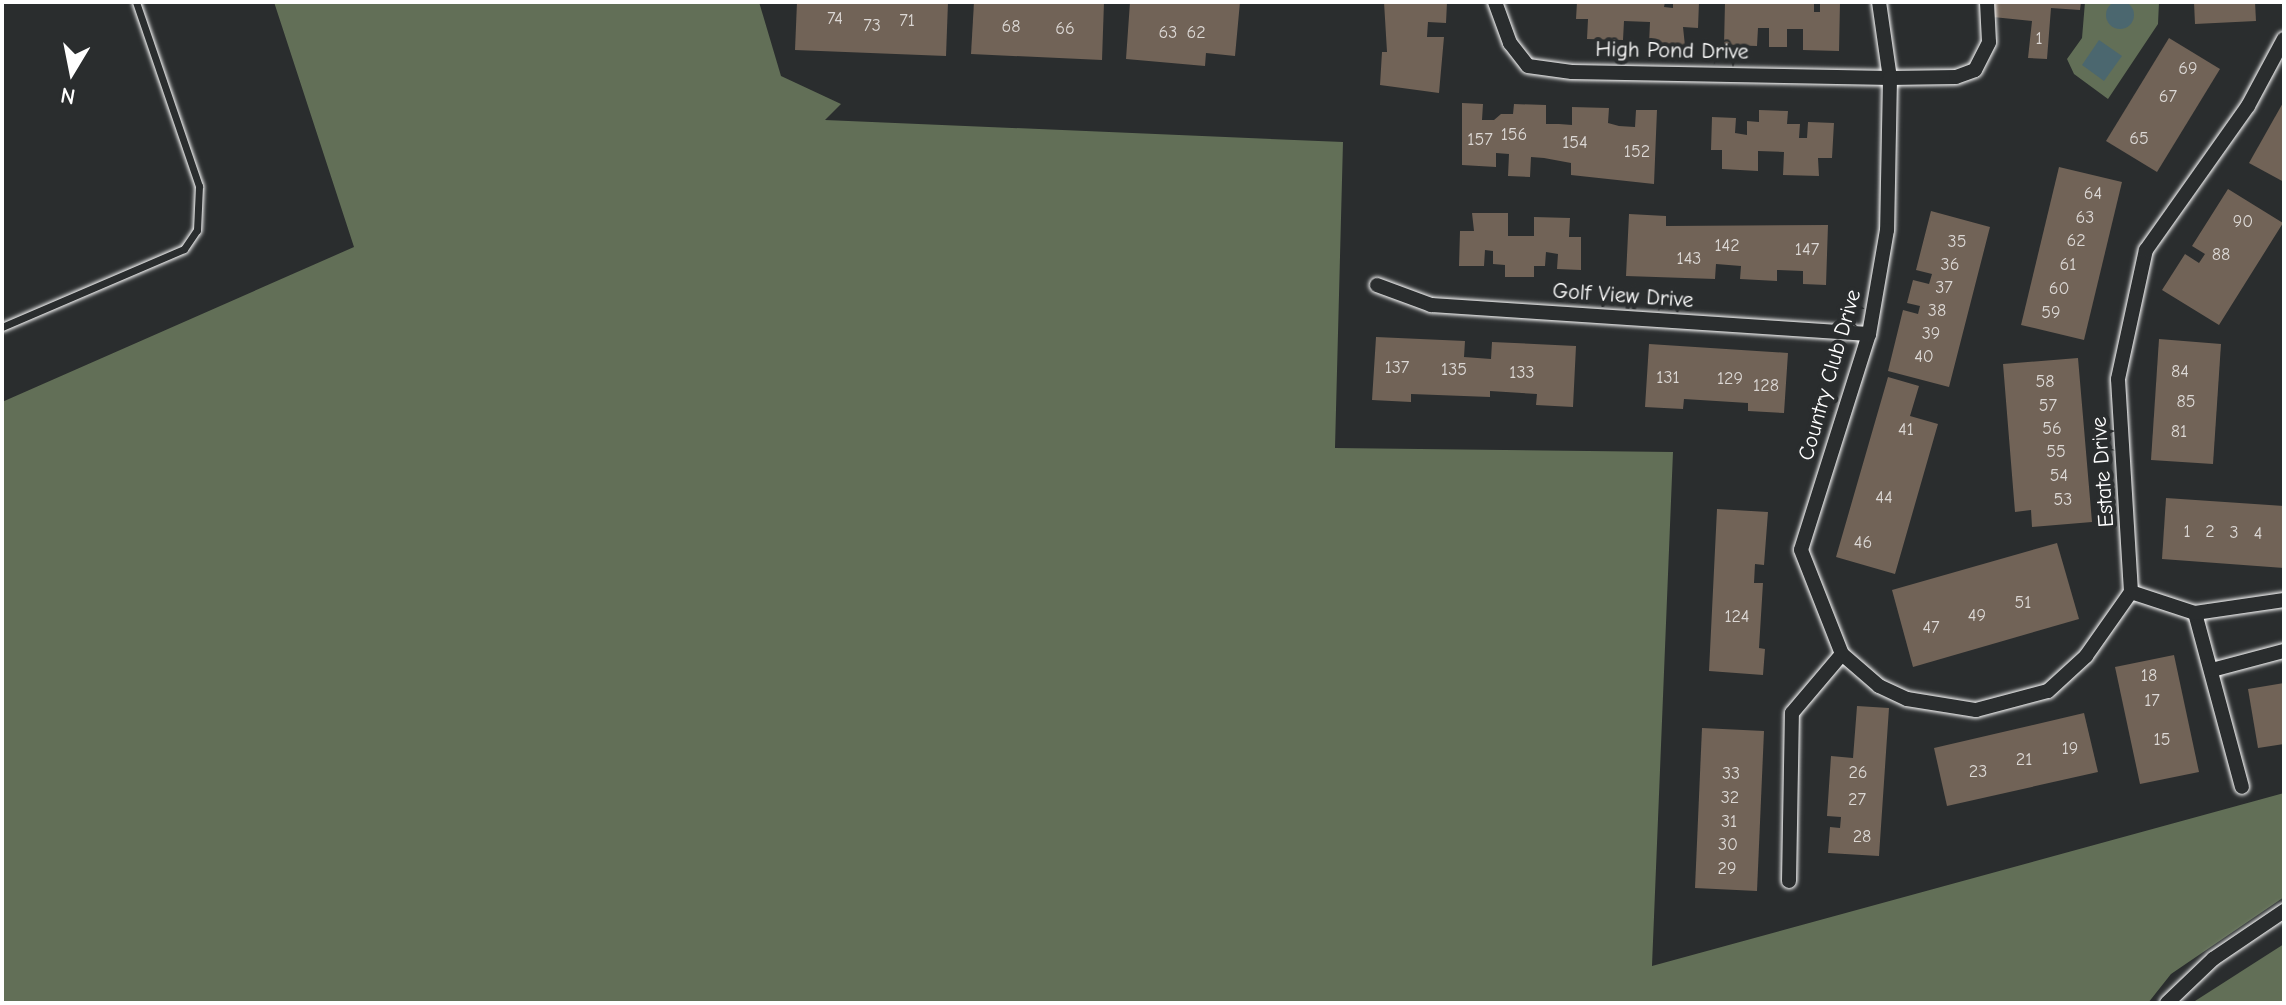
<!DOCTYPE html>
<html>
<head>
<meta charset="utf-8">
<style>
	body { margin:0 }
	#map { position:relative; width:2286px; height:1005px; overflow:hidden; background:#2a2d2e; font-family:"Comic Neue",sans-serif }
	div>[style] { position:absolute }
	.green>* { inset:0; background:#626f57 }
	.water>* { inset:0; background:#4b676f }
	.round { border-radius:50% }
	.building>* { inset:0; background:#716357 }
	.roads { filter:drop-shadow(0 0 2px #fff) drop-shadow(0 0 2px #fff) }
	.service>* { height:7px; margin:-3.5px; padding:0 3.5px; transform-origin:3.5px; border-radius:3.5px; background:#2a2d2e }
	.minor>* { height:14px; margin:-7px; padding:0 7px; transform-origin:7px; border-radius:7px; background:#2a2d2e }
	span { translate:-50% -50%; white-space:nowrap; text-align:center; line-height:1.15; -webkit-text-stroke:8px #2a2d2e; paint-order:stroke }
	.number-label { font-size:18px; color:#dcd8d5 }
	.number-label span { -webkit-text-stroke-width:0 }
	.street-label { font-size:22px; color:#fff }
	.frame { position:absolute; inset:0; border:4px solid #fff; pointer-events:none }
	.north { position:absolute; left:32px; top:32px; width:80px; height:80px; -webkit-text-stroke:6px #2a2d2e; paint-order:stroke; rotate:190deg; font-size:22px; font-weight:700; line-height:32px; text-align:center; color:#fff }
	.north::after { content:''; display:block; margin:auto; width:28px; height:36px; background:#fff; clip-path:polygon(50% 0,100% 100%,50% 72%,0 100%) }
</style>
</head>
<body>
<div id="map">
	<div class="green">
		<div style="clip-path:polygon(274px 2px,759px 2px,781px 76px,841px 104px,825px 120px,1343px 142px,1335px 448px,1673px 452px,1652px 966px,2284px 793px,2284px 897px,2171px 974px,2148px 1003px,2px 1003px,2px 402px,354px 247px)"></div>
		<div style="clip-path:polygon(2085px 2px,2159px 2px,2158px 24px,2108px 99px,2074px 74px,2067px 59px,2082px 38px)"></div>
		<div style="clip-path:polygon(2284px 944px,2284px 1003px,2194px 1003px,2195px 1001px)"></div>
	</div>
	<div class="water">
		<div class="round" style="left:2106px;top:1px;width:28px;height:28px"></div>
		<div style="clip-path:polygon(2099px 40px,2122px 56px,2104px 81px,2082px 65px)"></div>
	</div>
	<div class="building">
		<div style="clip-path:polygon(797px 2px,948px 2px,946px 56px,795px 50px)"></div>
		<div style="clip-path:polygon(974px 2px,1104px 2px,1102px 60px,971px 54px)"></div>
		<div style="clip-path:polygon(1130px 2px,1240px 2px,1235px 56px,1206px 53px,1205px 66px,1126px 59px)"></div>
		<div style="clip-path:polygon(1384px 2px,1447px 2px,1446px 23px,1428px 22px,1427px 37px,1444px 37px,1439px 93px,1380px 85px,1382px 52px,1387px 52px)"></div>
		<div style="clip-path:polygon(1577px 2px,1665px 2px,1664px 7px,1673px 8px,1673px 2px,1699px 2px,1698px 28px,1683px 27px,1685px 46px,1649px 44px,1650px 22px,1624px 21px,1623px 40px,1587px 39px,1588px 19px,1576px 19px)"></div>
		<div style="clip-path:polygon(1725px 2px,1814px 2px,1814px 12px,1820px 12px,1820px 2px,1840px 2px,1839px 51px,1803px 50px,1803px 29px,1787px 29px,1787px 47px,1769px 47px,1769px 28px,1758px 28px,1757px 46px,1724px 45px)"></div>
		<div style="clip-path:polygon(1995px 2px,2081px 2px,2080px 10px,2051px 8px,2047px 59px,2028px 58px,2032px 21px,1993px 17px)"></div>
		<div style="clip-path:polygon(2194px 2px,2255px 2px,2256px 21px,2195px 24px)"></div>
		<div style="clip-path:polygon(2169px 38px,2220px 69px,2157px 172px,2106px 141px)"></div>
		<div style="clip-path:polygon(2284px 101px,2284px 182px,2249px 163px)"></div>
		<div style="clip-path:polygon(1462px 103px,1483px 104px,1482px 120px,1494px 120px,1501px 114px,1513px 114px,1514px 104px,1546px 105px,1546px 124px,1559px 124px,1572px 125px,1572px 107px,1609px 108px,1608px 123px,1619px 126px,1635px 127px,1636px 110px,1657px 110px,1654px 184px,1571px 175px,1571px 163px,1544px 158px,1531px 157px,1530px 177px,1508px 176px,1509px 154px,1496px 153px,1496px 167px,1462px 165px)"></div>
		<div style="clip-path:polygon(1759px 110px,1788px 111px,1787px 124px,1800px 124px,1799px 138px,1807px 138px,1808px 122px,1834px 123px,1832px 158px,1818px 158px,1819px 176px,1783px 175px,1784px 152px,1758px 151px,1758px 171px,1722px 169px,1722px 150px,1711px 150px,1712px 117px,1736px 118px,1735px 133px,1747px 135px,1747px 121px,1759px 122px)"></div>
		<div style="clip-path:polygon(2059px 167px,2122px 182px,2084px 340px,2021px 325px)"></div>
		<div style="clip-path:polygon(2228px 189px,2283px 223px,2219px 325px,2162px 290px,2185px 254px,2199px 263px,2205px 254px,2192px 246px)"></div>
		<div style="clip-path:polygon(1931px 211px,1990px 227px,1949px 387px,1888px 371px,1903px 310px,1918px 314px,1920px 306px,1907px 303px,1913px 280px,1929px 284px,1932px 274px,1916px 270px)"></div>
		<div style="clip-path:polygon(1472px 213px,1508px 213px,1508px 236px,1534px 236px,1534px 217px,1570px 218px,1569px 237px,1581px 237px,1581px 270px,1557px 269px,1558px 254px,1546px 252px,1545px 266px,1534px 266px,1534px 277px,1505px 277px,1505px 265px,1493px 264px,1493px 251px,1485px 250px,1484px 266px,1459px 266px,1460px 231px,1474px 231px)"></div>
		<div style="clip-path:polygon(1629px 214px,1666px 216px,1666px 226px,1828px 225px,1826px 285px,1803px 284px,1803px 271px,1777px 270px,1777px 281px,1740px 279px,1741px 266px,1716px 264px,1715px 279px,1626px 276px)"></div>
		<div style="clip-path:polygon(1376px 337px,1465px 341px,1464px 357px,1491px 359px,1492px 342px,1576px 346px,1573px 407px,1536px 405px,1537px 394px,1490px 391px,1490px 397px,1411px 394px,1411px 402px,1372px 400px)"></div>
		<div style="clip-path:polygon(2159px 339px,2221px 344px,2213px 464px,2151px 460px)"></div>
		<div style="clip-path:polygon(1649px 344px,1788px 353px,1784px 413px,1748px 411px,1748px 403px,1684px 399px,1683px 409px,1645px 407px)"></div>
		<div style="clip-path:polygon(2078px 358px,2092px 522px,2032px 527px,2031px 510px,2015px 512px,2003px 364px)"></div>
		<div style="clip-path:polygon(1888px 377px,1919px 386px,1910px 416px,1938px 424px,1895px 574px,1836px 557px)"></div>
		<div style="clip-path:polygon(2166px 498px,2284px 506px,2284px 568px,2162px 559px)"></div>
		<div style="clip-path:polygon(1717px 509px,1768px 512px,1764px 565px,1755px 564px,1754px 583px,1763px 583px,1759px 648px,1765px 649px,1763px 675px,1709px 671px)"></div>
		<div style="clip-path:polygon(2057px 543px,2079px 619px,1913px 667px,1892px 590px)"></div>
		<div style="clip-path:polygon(2174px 655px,2199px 772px,2140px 784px,2115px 667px)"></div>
		<div style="clip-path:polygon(2284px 683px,2284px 744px,2258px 748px,2248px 689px)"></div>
		<div style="clip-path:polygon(1857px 706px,1889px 708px,1879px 856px,1828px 853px,1830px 827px,1840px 828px,1841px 817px,1827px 816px,1831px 756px,1853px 758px)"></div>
		<div style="clip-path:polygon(2084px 713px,2098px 772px,1947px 806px,1934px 748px)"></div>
		<div style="clip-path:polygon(1702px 728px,1764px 731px,1757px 891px,1695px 888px)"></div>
	</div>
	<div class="roads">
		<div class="service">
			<div style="left:2px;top:327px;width:198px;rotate:-23.2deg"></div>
			<div style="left:184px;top:249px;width:23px;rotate:-56deg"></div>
			<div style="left:197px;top:230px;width:44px;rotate:-87.4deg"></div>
			<div style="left:199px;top:186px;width:194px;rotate:-108.9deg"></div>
		</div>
		<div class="minor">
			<div style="left:1495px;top:2px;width:44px;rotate:69.9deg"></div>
			<div style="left:1510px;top:43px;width:29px;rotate:52deg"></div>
			<div style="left:1528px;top:66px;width:44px;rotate:7.8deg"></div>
			<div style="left:1572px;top:72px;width:318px;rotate:1.1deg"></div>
			<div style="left:1890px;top:78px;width:66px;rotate:-0.9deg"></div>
			<div style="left:1956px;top:77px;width:20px;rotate:-20deg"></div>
			<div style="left:1975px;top:70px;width:31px;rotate:-63deg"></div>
			<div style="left:1989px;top:42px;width:40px;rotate:-92.9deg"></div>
			<div style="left:1879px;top:2px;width:77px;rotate:81.8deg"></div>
			<div style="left:1890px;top:78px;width:152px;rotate:91.1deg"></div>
			<div style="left:1887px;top:230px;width:106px;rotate:99.8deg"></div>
			<div style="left:1869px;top:334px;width:226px;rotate:107.5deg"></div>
			<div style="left:1801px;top:550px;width:112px;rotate:68.5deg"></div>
			<div style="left:1842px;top:654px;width:49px;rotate:40.9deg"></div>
			<div style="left:1879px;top:686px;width:31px;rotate:25deg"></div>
			<div style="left:1907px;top:699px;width:70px;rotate:9.1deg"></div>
			<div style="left:1976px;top:710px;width:74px;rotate:-14.8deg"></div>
			<div style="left:2048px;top:691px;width:52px;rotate:-42.6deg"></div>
			<div style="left:2086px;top:656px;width:78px;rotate:-54.9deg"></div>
			<div style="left:2131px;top:592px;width:213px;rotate:-93.5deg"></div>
			<div style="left:2118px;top:379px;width:132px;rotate:-77.8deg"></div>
			<div style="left:2146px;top:250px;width:176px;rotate:-54.7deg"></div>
			<div style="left:2248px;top:106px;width:76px;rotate:-61.8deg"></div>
			<div style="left:1377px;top:285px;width:58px;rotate:20.3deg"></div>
			<div style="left:1431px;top:305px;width:439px;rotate:3.8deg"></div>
			<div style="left:2131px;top:592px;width:67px;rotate:18.2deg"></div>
			<div style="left:2195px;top:613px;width:180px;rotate:74.9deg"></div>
			<div style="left:2195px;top:613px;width:90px;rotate:-8.3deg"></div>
			<div style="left:2212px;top:670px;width:74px;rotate:-14.8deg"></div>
			<div style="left:1789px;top:881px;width:168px;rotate:-89deg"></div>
			<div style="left:1792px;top:713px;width:77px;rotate:-49.7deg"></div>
			<div style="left:2167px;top:1003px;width:64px;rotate:-43.7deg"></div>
			<div style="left:2213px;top:959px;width:86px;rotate:-34.1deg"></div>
		</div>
	</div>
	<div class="number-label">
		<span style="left:835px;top:19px">74</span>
		<span style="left:907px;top:21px">71</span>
		<span style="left:872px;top:26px">73</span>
		<span style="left:1011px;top:27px">68</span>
		<span style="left:1065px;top:29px">66</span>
		<span style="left:1168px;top:33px">63</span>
		<span style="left:1196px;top:33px">62</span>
		<span style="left:2039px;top:39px">1</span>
		<span style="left:2188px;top:69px">69</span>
		<span style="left:2168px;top:97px">67</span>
		<span style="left:1514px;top:135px">156</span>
		<span style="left:2139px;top:139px">65</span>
		<span style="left:1480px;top:140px">157</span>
		<span style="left:1575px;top:143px">154</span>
		<span style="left:1637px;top:152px">152</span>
		<span style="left:2093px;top:194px">64</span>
		<span style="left:2085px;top:218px">63</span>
		<span style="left:2243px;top:222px">90</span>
		<span style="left:2076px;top:241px">62</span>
		<span style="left:1957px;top:242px">35</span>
		<span style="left:1727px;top:246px">142</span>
		<span style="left:1807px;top:250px">147</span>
		<span style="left:2221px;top:255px">88</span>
		<span style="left:1689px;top:259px">143</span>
		<span style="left:1950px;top:265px">36</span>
		<span style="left:2068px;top:265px">61</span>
		<span style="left:1944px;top:288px">37</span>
		<span style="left:2059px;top:289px">60</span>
		<span style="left:1937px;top:311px">38</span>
		<span style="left:2051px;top:313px">59</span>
		<span style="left:1931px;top:334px">39</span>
		<span style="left:1924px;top:357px">40</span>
		<span style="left:1397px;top:368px">137</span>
		<span style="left:1454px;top:370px">135</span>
		<span style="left:2180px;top:372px">84</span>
		<span style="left:1522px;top:373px">133</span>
		<span style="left:1668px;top:378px">131</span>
		<span style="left:1730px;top:379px">129</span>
		<span style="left:2045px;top:382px">58</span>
		<span style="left:1766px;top:386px">128</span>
		<span style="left:2186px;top:402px">85</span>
		<span style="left:2048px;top:406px">57</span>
		<span style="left:2052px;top:429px">56</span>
		<span style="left:1906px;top:430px">41</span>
		<span style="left:2179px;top:432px">81</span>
		<span style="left:2056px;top:452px">55</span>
		<span style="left:2059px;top:476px">54</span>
		<span style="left:1884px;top:498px">44</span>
		<span style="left:2063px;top:500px">53</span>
		<span style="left:2187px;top:532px">1</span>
		<span style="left:2210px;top:532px">2</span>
		<span style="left:2234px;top:533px">3</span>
		<span style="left:2258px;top:534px">4</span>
		<span style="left:1863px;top:543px">46</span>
		<span style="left:2023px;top:603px">51</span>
		<span style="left:1977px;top:616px">49</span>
		<span style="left:1737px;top:617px">124</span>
		<span style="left:1931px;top:628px">47</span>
		<span style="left:2149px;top:676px">18</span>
		<span style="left:2152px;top:701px">17</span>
		<span style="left:2162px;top:740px">15</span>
		<span style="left:2070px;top:749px">19</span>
		<span style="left:2024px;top:760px">21</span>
		<span style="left:1978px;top:772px">23</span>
		<span style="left:1858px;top:773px">26</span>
		<span style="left:1731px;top:774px">33</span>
		<span style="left:1730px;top:798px">32</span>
		<span style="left:1857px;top:800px">27</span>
		<span style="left:1729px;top:822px">31</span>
		<span style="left:1862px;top:837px">28</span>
		<span style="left:1728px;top:845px">30</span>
		<span style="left:1727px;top:869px">29</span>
	</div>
	<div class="street-label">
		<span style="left:1672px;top:51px;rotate:1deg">High Pond Drive</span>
		<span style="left:1623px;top:296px;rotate:4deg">Golf View Drive</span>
		<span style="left:1830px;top:375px;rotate:-74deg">Country Club Drive</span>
		<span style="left:2103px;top:472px;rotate:-94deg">Estate Drive</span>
	</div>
	<div class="frame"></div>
	<div class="north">N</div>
</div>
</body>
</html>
